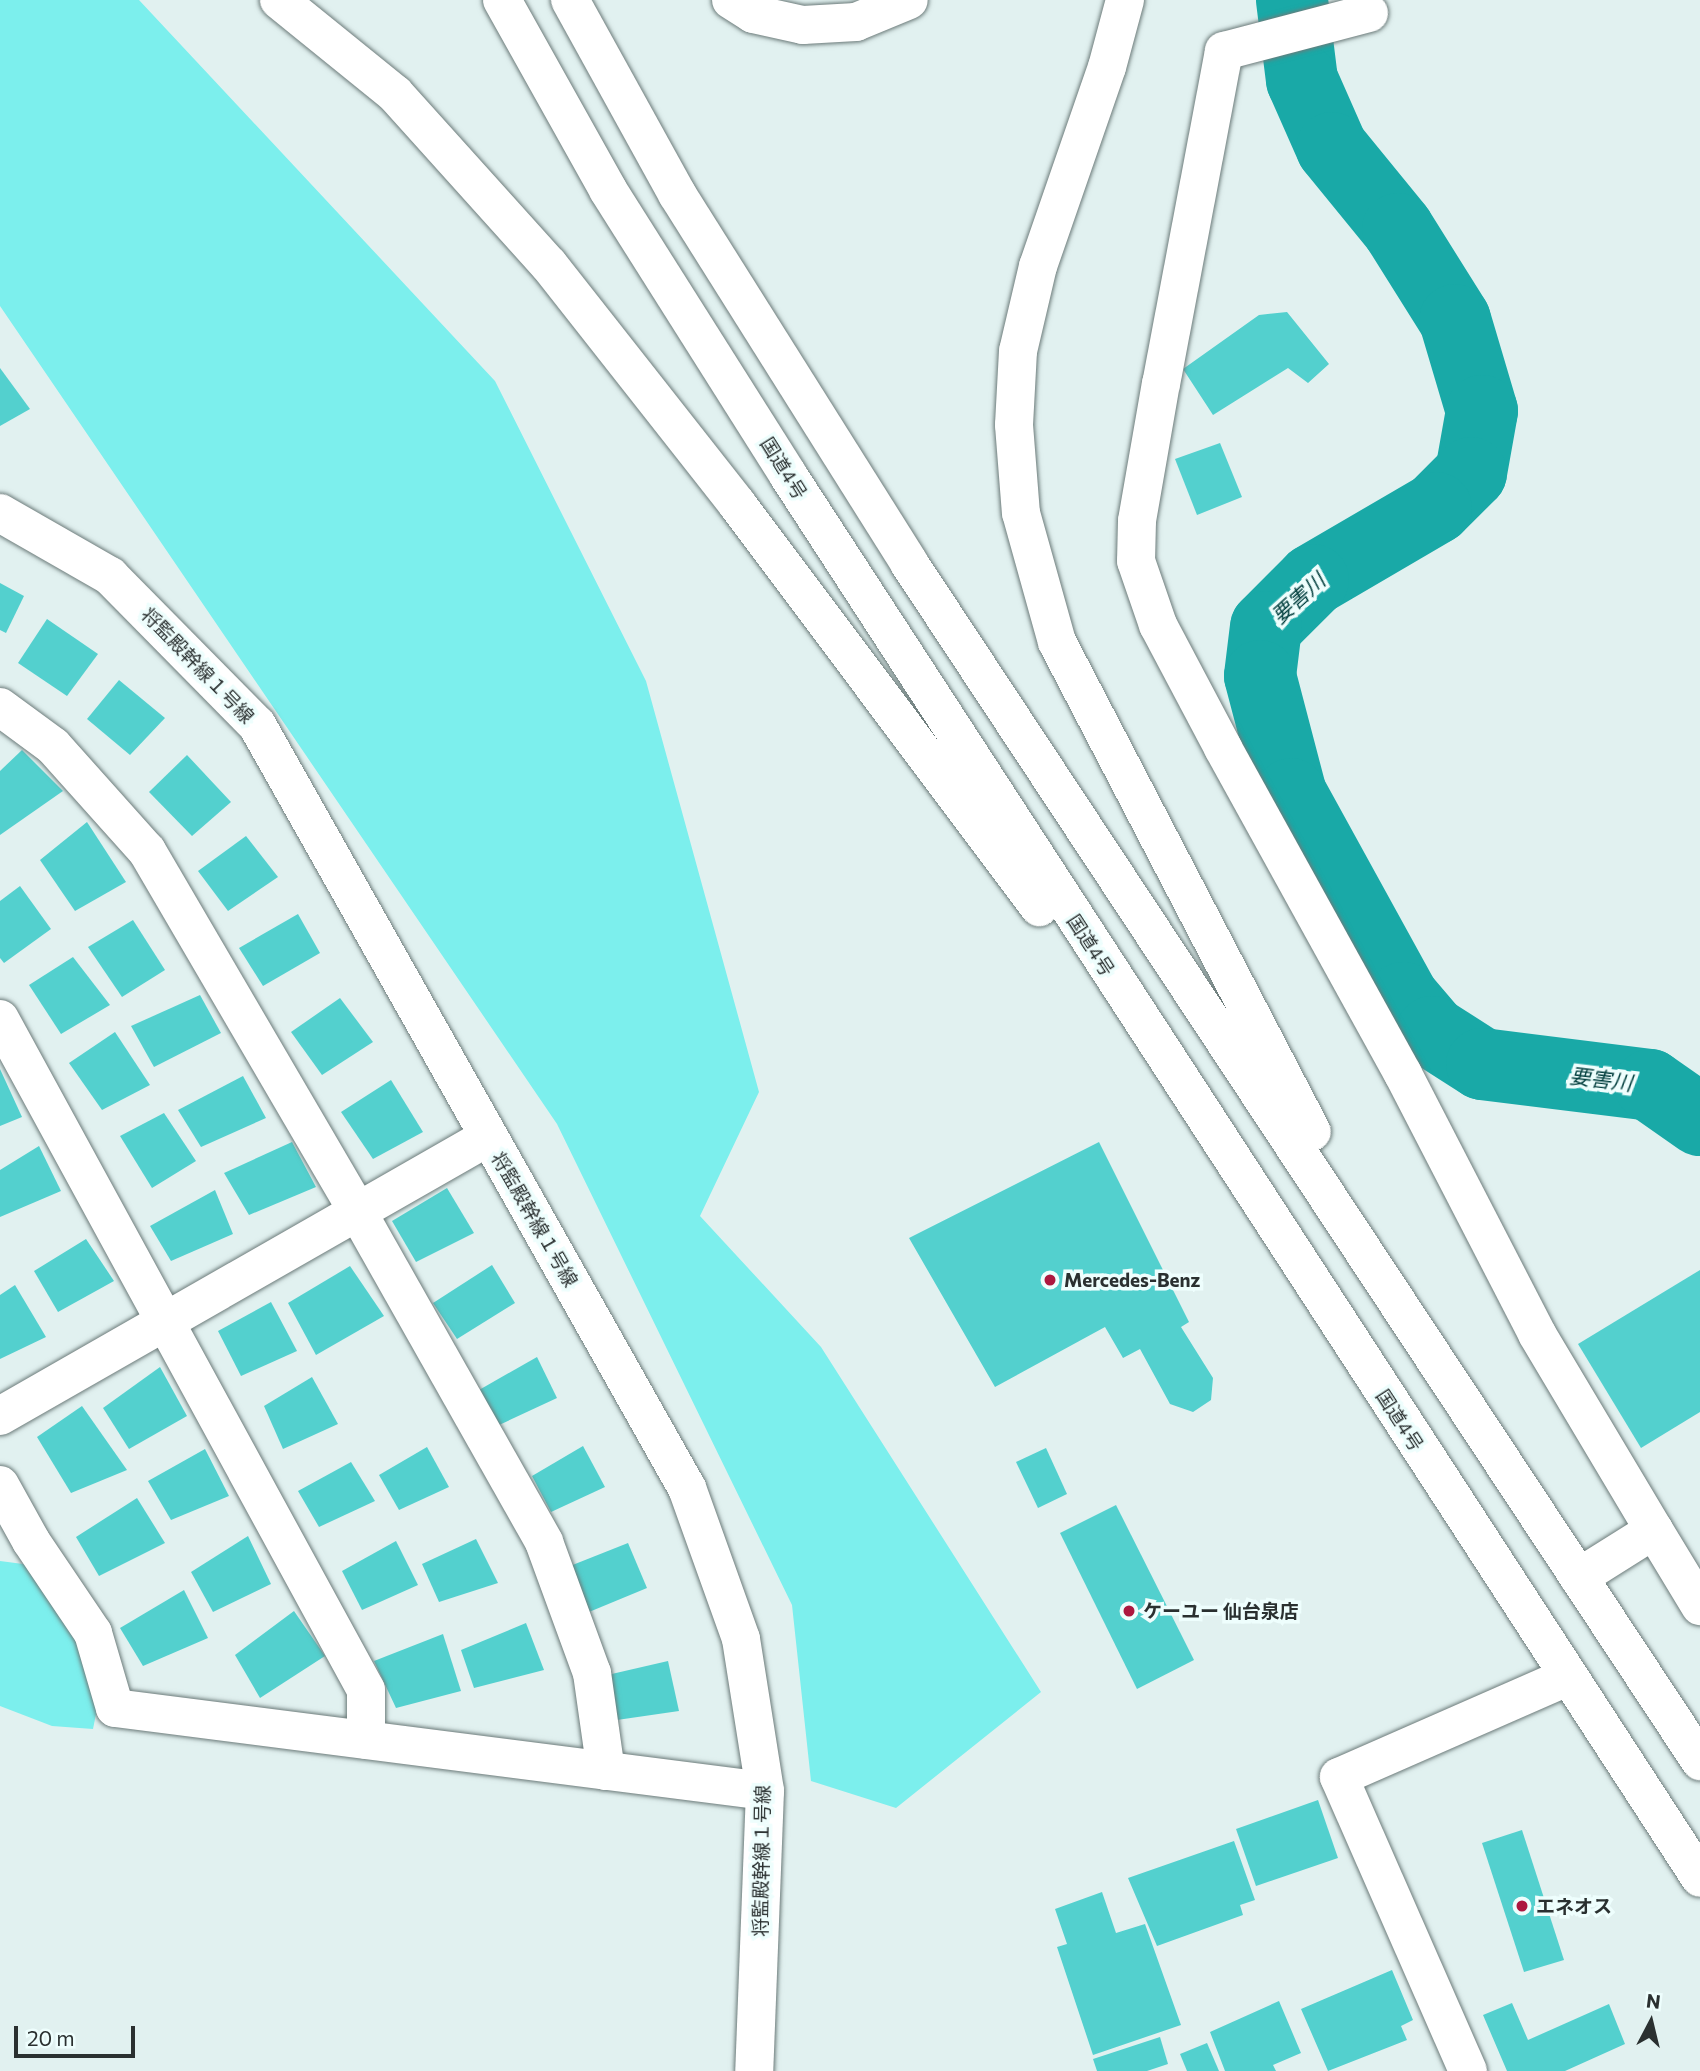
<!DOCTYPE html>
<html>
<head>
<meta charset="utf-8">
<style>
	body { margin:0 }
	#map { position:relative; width:1700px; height:2071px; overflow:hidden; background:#e1f1f0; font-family:Commissioner,"Noto Sans JP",sans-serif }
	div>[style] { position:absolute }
	.green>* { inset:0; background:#7cefed }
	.river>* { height:72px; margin:-36px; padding:0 36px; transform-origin:36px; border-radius:36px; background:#19a9a7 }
	.building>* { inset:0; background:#53d0ce }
	.roads { filter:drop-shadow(0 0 2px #6c7b7a) drop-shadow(0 0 2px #6c7b7a) }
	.street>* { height:38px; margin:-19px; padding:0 19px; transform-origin:19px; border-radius:19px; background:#fff }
	.secondary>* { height:38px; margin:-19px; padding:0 19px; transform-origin:19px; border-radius:19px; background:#fff }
	.highway>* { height:38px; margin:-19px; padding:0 19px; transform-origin:19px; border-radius:19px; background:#fff }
	.dots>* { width:19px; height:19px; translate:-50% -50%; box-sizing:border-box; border:4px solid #eefefd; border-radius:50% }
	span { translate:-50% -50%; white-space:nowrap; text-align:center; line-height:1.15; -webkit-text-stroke:7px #eefefd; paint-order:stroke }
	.street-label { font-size:19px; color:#2a3030 }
	.poi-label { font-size:19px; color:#2a3030; font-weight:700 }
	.left { translate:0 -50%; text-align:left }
	.water-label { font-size:21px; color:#013e3d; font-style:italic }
	.north { position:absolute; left:1616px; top:1987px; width:70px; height:70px; -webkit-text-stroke:5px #eefefd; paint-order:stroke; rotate:7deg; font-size:19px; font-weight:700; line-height:28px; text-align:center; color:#2a3030 }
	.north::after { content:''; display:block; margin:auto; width:24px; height:32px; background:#2a3030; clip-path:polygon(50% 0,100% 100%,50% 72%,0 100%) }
	.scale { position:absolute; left:14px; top:2026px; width:121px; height:32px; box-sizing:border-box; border:4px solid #2a3030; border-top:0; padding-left:9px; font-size:21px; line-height:24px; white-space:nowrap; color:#2a3030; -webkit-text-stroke:5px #eefefd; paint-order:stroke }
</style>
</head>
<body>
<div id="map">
	<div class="green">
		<div style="clip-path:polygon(0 0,139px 0,495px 381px,646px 681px,759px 1092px,700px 1216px,821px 1347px,1041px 1692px,896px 1808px,811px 1781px,792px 1605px,557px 1124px,0 306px)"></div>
		<div style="clip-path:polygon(0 1561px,23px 1564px,47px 1580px,81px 1641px,97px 1709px,93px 1729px,52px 1726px,0 1706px)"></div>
	</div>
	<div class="river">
		<div style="left:1292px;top:0;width:81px;rotate:82.9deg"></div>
		<div style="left:1302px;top:80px;width:74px;rotate:66.2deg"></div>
		<div style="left:1332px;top:148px;width:104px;rotate:50.8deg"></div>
		<div style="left:1398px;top:229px;width:107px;rotate:57.9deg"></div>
		<div style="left:1455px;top:320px;width:95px;rotate:73.5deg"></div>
		<div style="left:1482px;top:411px;width:63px;rotate:100.1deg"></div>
		<div style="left:1471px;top:473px;width:49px;rotate:135deg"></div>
		<div style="left:1436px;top:508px;width:143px;rotate:149.7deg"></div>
		<div style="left:1313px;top:580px;width:66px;rotate:135deg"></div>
		<div style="left:1266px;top:627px;width:49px;rotate:97deg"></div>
		<div style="left:1260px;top:676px;width:122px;rotate:75.3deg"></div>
		<div style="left:1291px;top:794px;width:233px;rotate:61.2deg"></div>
		<div style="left:1403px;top:998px;width:45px;rotate:49.5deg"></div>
		<div style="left:1432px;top:1032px;width:59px;rotate:32.6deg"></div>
		<div style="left:1482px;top:1064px;width:169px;rotate:7.1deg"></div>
		<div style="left:1650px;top:1085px;width:61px;rotate:35deg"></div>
	</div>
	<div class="building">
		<div style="clip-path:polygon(1287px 312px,1329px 364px,1308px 383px,1288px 368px,1213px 415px,1183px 369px,1259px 315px)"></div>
		<div style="clip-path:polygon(0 368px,30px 409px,0 426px)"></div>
		<div style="clip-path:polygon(1220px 443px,1242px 497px,1197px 515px,1175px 459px)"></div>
		<div style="clip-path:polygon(0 583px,24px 596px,6px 633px,0 630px)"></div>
		<div style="clip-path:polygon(47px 619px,98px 654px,67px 696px,18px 663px)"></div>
		<div style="clip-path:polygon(119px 680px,165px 718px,130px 755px,87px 719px)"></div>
		<div style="clip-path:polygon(22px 750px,63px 791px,0 835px,0 771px)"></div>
		<div style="clip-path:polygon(187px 755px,231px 802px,192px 836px,149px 792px)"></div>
		<div style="clip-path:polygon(87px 822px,126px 882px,75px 911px,40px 860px)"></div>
		<div style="clip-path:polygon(246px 836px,278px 877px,228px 911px,198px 871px)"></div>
		<div style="clip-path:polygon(20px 886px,51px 929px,4px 963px,0 958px,0 901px)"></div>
		<div style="clip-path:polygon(298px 914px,320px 953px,263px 986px,239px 948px)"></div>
		<div style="clip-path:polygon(133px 920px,165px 970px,122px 997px,88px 947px)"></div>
		<div style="clip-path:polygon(73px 957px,110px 1005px,61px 1034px,29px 985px)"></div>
		<div style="clip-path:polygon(200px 995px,221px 1033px,154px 1067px,131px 1026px)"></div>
		<div style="clip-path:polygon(340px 998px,373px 1042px,322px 1075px,291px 1032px)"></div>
		<div style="clip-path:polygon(115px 1032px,150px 1085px,102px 1110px,69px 1063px)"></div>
		<div style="clip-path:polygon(0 1069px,22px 1117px,0 1126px)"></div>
		<div style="clip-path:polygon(243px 1076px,266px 1118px,201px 1147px,178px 1110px)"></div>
		<div style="clip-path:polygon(391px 1080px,423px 1132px,373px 1159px,341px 1112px)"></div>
		<div style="clip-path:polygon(164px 1113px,196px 1161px,152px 1188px,120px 1136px)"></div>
		<div style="clip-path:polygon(292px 1142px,316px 1187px,249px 1215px,224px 1173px)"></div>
		<div style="clip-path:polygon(1099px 1142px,1189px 1322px,1181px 1327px,1213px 1378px,1211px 1400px,1193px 1412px,1170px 1404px,1140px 1349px,1123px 1358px,1105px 1327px,995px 1387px,909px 1238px)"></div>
		<div style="clip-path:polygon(39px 1146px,61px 1191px,0 1217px,0 1170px)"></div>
		<div style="clip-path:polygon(447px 1188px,474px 1233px,416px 1262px,392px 1221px)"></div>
		<div style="clip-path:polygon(215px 1190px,233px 1234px,171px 1261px,150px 1226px)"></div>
		<div style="clip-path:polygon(86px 1239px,114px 1281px,58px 1312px,34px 1271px)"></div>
		<div style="clip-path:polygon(492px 1265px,515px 1303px,457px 1339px,433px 1303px)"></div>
		<div style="clip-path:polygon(350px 1266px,384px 1316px,316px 1355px,288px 1303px)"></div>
		<div style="clip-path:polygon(1700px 1270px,1700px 1412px,1641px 1448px,1578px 1344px)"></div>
		<div style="clip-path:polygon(15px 1285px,46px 1337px,0 1359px,0 1295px)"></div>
		<div style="clip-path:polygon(271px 1302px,297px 1351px,241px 1376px,218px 1331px)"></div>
		<div style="clip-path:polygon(537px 1357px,557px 1398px,497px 1426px,479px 1390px)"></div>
		<div style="clip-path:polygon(160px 1367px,187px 1416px,129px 1449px,103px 1408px)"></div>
		<div style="clip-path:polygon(312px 1377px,338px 1424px,283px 1449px,264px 1406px)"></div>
		<div style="clip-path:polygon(82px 1406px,127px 1470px,71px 1493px,37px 1437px)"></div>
		<div style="clip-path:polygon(583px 1446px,605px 1487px,551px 1512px,532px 1476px)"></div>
		<div style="clip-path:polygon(427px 1447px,449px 1487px,399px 1510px,379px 1475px)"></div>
		<div style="clip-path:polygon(1046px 1448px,1067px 1494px,1038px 1508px,1016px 1462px)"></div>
		<div style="clip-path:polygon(205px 1449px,229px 1496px,171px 1520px,148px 1481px)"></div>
		<div style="clip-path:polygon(351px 1462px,375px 1501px,319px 1527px,298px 1491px)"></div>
		<div style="clip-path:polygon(137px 1498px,165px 1543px,99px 1576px,76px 1537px)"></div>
		<div style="clip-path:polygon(1116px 1505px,1194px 1660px,1137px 1689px,1060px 1533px)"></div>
		<div style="clip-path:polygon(248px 1536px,271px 1584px,213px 1612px,191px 1572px)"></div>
		<div style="clip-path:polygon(476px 1539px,498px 1583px,439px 1602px,422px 1564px)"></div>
		<div style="clip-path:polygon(396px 1541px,418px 1585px,362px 1610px,342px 1571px)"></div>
		<div style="clip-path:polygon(628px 1543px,647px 1588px,589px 1612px,570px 1566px)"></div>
		<div style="clip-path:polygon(184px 1590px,208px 1638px,143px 1666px,120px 1628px)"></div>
		<div style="clip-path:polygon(294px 1611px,325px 1656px,260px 1698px,235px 1655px)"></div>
		<div style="clip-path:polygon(526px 1623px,544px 1670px,474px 1688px,461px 1650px)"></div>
		<div style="clip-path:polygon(443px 1634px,461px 1691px,396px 1708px,374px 1661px)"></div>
		<div style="clip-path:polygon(668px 1661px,679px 1711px,610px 1721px,603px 1676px)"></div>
		<div style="clip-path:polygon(1318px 1800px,1338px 1858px,1256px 1886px,1236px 1829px)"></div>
		<div style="clip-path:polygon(1522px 1830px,1564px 1960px,1524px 1972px,1482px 1843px)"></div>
		<div style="clip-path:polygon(1234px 1841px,1255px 1900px,1240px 1905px,1243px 1915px,1157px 1946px,1128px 1878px)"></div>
		<div style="clip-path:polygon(1102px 1892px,1116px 1933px,1145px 1924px,1181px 2025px,1093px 2055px,1057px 1947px,1067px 1944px,1055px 1909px)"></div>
		<div style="clip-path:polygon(1392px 1970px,1413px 2020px,1401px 2026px,1407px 2040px,1328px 2071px,1301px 2009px)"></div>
		<div style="clip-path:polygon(1279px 2001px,1301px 2053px,1273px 2065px,1276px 2071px,1225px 2071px,1210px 2032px)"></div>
		<div style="clip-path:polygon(1512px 2003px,1528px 2040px,1609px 2004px,1625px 2044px,1565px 2071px,1507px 2071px,1483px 2015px)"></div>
		<div style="clip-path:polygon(1160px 2037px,1168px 2064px,1147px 2071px,1097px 2071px,1093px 2059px)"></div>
		<div style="clip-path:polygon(1207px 2043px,1219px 2071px,1187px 2071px,1180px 2054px)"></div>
	</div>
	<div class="roads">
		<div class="street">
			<div style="left:1369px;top:13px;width:150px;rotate:165.3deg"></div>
			<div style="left:1224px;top:51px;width:338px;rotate:100.7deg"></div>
			<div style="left:1161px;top:383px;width:140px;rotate:99.9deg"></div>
			<div style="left:1137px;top:521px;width:40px;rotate:91.4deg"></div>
			<div style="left:1136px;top:561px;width:68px;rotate:71deg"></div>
			<div style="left:1158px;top:625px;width:139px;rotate:62.1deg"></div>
			<div style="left:1223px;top:748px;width:372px;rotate:61.1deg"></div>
			<div style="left:1403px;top:1074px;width:292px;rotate:62.7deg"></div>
			<div style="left:1537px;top:1334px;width:228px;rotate:59.2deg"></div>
			<div style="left:1654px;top:1530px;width:89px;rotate:147.9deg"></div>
			<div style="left:0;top:707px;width:66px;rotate:36.3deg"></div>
			<div style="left:53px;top:746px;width:141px;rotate:48.2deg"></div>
			<div style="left:147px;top:851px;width:417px;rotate:59.7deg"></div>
			<div style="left:357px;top:1211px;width:380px;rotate:60.5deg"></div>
			<div style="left:544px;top:1542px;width:140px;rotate:69.9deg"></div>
			<div style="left:592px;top:1673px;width:99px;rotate:81.9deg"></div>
			<div style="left:0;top:1019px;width:764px;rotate:61.39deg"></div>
			<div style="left:366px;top:1690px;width:50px;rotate:90deg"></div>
			<div style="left:0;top:1416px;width:562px;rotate:-29.76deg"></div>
			<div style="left:0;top:1485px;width:64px;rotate:61deg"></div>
			<div style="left:31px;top:1541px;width:111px;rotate:56deg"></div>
			<div style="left:93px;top:1633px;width:78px;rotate:73.7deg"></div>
			<div style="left:115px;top:1708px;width:655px;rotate:7.28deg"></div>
			<div style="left:1654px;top:1530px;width:89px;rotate:58.8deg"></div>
			<div style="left:1468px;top:2071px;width:321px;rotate:-113.7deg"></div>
			<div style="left:1339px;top:1777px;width:249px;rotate:-23.7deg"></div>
		</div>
		<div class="secondary">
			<div style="left:0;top:513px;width:127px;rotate:29.8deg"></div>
			<div style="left:110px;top:576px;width:209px;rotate:45.4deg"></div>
			<div style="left:257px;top:725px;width:876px;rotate:60.6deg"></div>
			<div style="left:687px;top:1488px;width:160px;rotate:70.3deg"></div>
			<div style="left:741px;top:1639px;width:154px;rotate:81deg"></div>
			<div style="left:765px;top:1791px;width:280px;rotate:92.2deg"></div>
		</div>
		<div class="highway">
			<div style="left:279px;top:0;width:149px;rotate:39deg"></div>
			<div style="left:395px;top:94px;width:230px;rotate:48deg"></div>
			<div style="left:549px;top:265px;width:304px;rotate:51.8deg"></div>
			<div style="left:737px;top:504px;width:504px;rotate:53.15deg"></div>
			<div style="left:502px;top:0;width:218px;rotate:60.8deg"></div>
			<div style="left:608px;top:190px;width:337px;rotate:57.7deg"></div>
			<div style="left:788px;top:475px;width:1673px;rotate:56.97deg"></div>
			<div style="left:570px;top:0;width:222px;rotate:61.1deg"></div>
			<div style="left:677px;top:194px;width:436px;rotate:57.8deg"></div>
			<div style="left:909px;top:563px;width:1436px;rotate:56.56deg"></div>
			<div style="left:731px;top:0;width:26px;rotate:32deg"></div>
			<div style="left:753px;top:14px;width:51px;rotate:12.4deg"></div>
			<div style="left:803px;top:25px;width:53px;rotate:-3.2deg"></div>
			<div style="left:856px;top:22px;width:57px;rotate:-22.5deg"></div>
			<div style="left:1125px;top:0;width:69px;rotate:105deg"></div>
			<div style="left:1107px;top:67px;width:211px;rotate:109.1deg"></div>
			<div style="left:1038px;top:266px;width:87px;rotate:103.2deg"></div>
			<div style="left:1018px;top:351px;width:74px;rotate:93.1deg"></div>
			<div style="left:1014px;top:425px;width:88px;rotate:85.5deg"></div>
			<div style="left:1021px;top:513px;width:134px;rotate:74.4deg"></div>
			<div style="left:1057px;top:642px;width:552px;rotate:62.51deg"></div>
		</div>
	</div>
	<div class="dots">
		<div style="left:1050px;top:1280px;background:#ac1840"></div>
		<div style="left:1129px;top:1611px;background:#ac1840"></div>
		<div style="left:1522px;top:1906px;background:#ac1840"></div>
	</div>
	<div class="street-label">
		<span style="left:784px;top:468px;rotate:58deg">国道4号</span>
		<span style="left:198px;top:665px;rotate:46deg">将監殿幹線１号線</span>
		<span style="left:1091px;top:945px;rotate:57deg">国道4号</span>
		<span style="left:535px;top:1219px;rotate:60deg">将監殿幹線１号線</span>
		<span style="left:1400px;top:1420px;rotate:57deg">国道4号</span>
		<span style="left:761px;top:1861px;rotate:-89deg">将監殿幹線１号線</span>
	</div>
	<div class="poi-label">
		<span class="left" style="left:1064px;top:1280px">Mercedes-Benz</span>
		<span class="left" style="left:1143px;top:1611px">ケーユー 仙台泉店</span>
		<span class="left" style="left:1536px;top:1906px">エネオス</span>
	</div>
	<div class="water-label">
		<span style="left:1298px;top:598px;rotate:-42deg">要害川</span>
		<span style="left:1601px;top:1079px;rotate:7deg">要害川</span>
	</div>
	<div class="north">N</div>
	<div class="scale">20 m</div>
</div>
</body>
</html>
